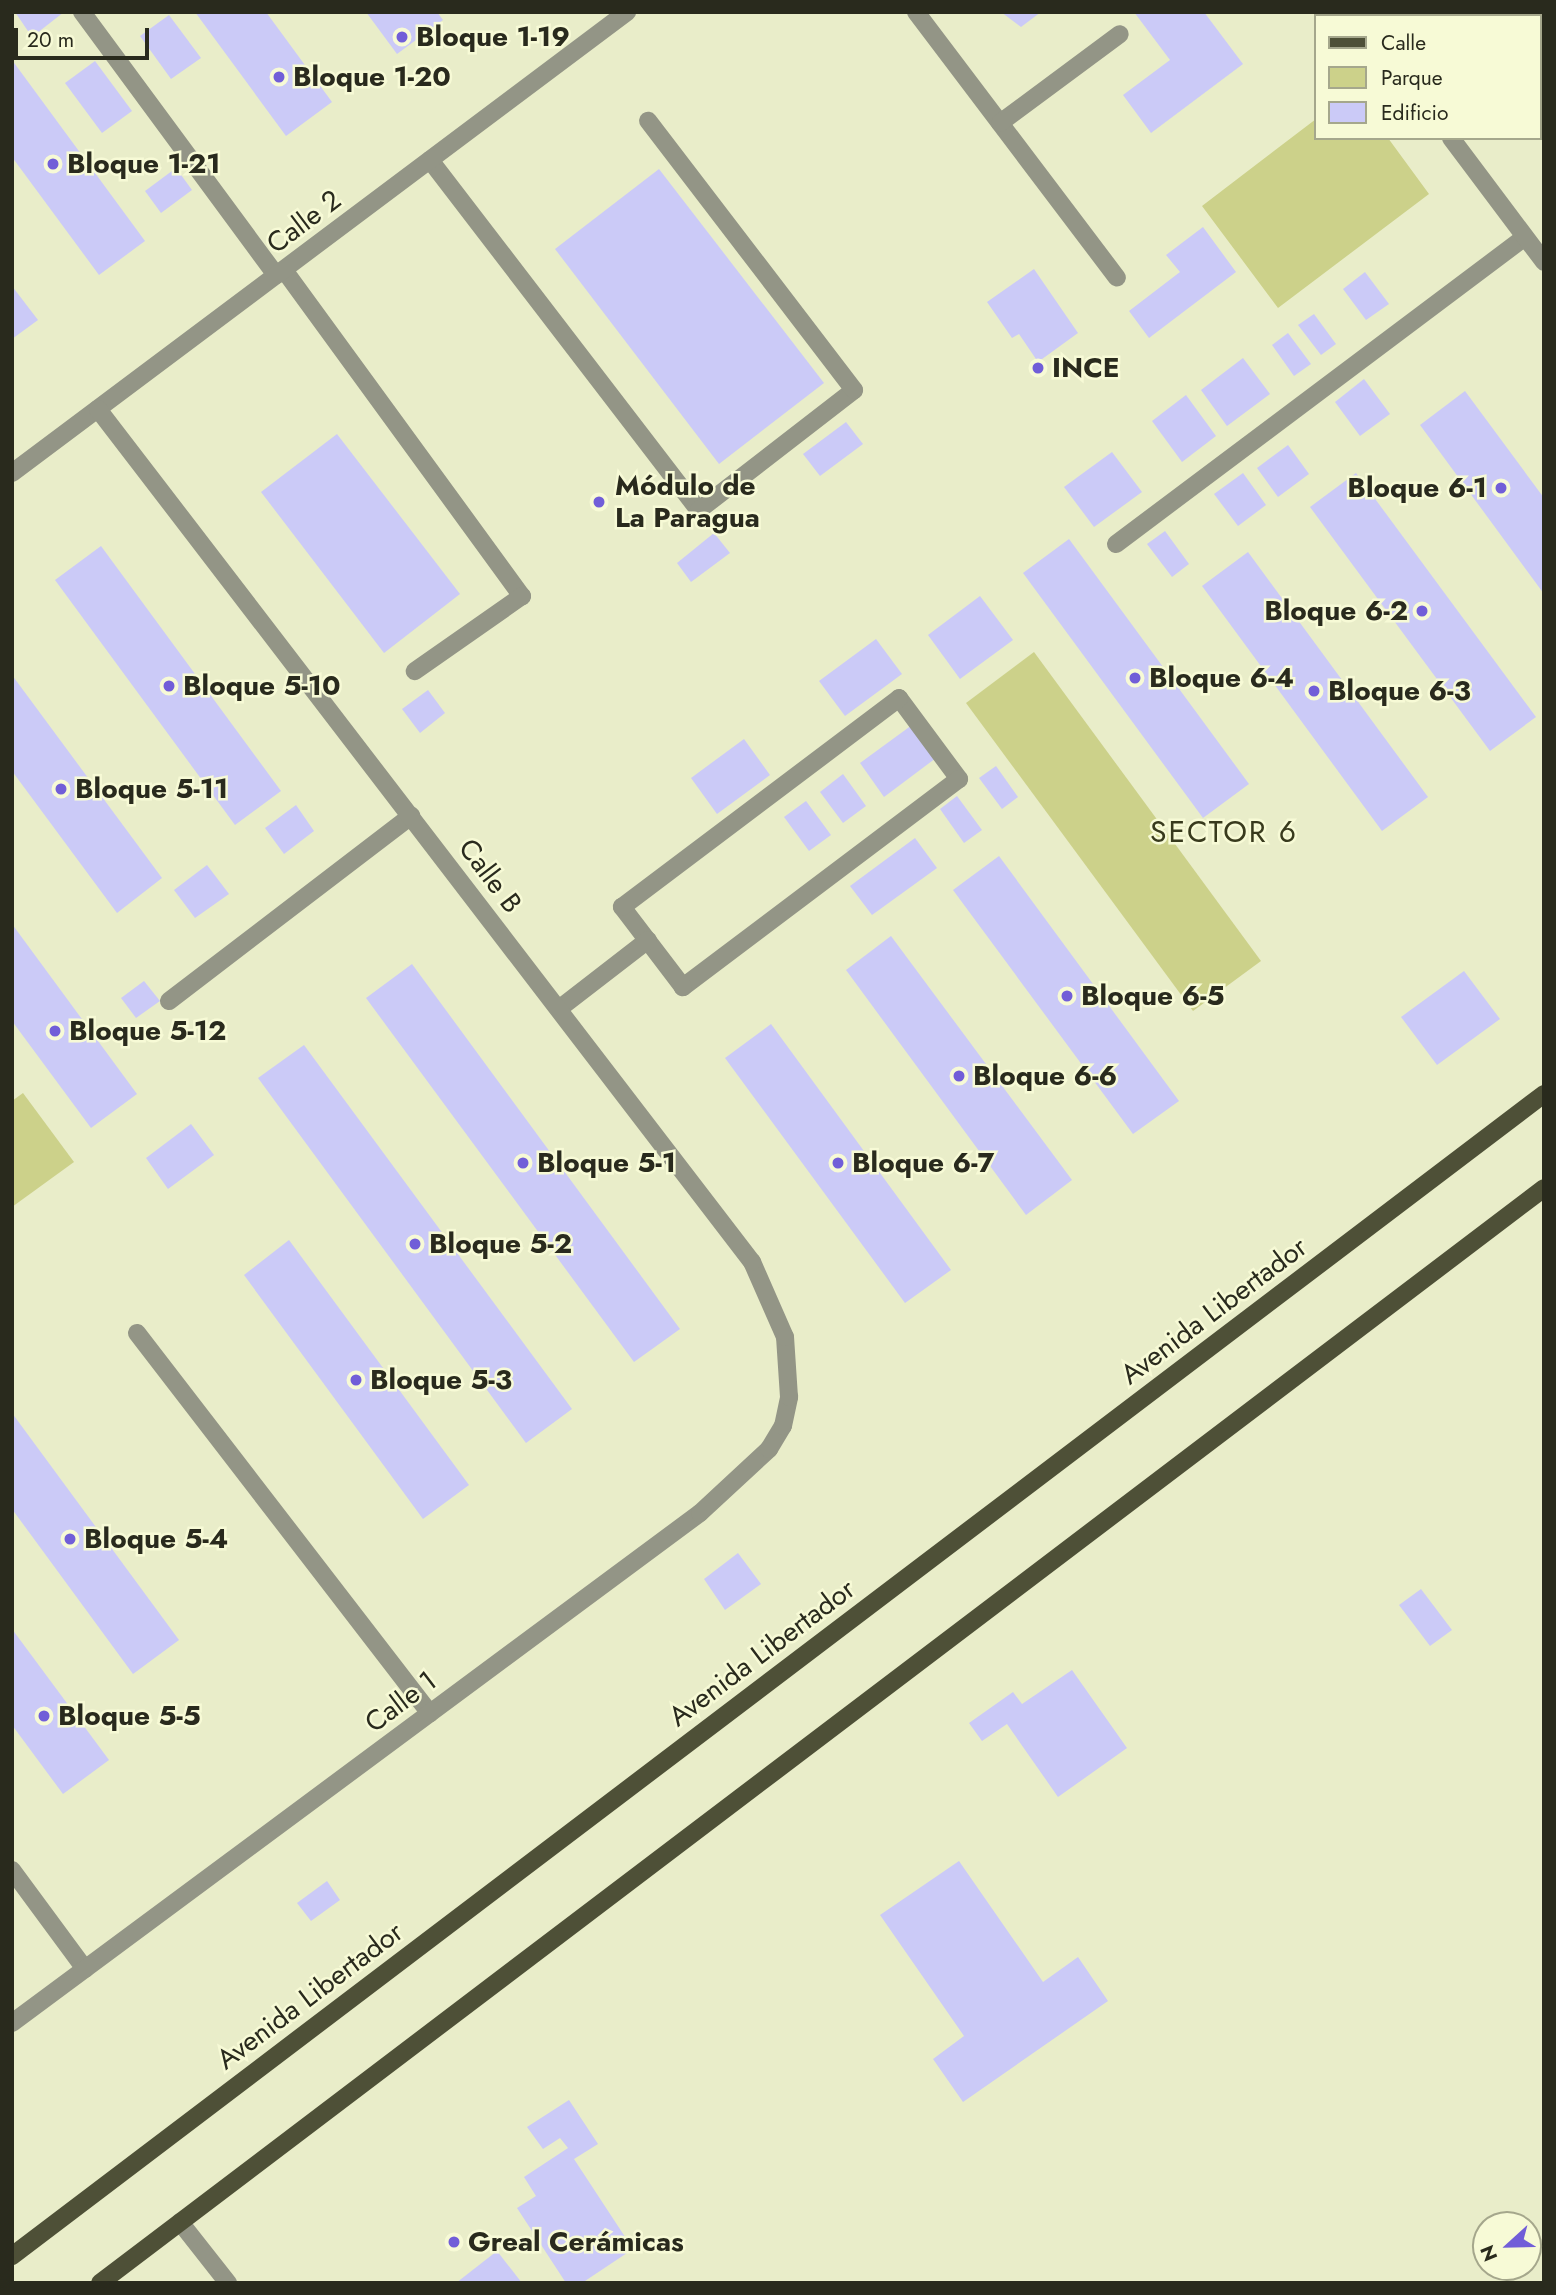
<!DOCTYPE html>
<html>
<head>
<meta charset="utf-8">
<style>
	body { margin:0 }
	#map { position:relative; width:1556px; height:2295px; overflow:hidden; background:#e9edc9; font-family:Jost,sans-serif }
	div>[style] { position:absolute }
	.green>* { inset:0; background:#ccd18a }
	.building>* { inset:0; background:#cbcaf7 }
	.service>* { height:18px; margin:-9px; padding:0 9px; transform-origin:9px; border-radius:9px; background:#939586 }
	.minor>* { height:18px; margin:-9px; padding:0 9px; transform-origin:9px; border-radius:9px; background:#939586 }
	.primary>* { height:18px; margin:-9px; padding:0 9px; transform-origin:9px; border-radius:9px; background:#4e5037 }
	.dots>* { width:19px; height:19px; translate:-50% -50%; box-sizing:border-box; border:4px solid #f7fad6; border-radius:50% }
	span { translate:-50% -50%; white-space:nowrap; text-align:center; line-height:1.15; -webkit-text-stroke:5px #f7fad6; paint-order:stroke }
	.poi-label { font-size:28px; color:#292a1d; font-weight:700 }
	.left { translate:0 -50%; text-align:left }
	.right { translate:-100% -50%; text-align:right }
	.street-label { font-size:28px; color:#292a1d }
	.neighbourhood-label { font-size:30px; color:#383a1d; letter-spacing:2px }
	.frame { position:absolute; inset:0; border:14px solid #292a1d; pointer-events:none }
	.legend { position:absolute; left:1314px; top:14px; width:228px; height:126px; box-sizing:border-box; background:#f7fad6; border:2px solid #a5a78c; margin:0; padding:9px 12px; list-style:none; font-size:21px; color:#292a1d }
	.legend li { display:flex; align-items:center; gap:14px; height:35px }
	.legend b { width:35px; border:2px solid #a5a78c }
	.north { position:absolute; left:1472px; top:2211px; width:70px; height:70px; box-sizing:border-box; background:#f7fad6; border:2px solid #a5a78c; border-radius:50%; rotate:248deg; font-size:19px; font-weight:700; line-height:28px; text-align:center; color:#292a1d }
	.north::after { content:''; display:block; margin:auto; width:24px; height:32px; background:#715ed8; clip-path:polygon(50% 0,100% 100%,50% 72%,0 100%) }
	.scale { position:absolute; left:14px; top:28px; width:135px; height:32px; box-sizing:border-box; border:4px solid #292a1d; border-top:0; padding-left:9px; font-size:21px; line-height:24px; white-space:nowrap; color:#292a1d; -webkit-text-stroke:5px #f7fad6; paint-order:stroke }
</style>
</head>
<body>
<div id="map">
	<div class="green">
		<div style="clip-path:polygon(1316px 119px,1316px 138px,1388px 138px,1429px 194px,1278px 308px,1202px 206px)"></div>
		<div style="clip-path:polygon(1034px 652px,1261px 961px,1193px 1011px,966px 703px)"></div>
		<div style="clip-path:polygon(23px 1093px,74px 1162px,12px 1207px,12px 1101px)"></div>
	</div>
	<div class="building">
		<div style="clip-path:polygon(15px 12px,64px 12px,32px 37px)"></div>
		<div style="clip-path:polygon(195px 12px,266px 12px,332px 102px,286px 136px)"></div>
		<div style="clip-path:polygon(366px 12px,437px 12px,443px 20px,397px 54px)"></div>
		<div style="clip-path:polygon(1001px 12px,1041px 12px,1021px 27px)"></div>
		<div style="clip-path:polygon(1134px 12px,1204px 12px,1243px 64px,1151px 133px,1123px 95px,1170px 60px)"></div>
		<div style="clip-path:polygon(169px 15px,201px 58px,171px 79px,140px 36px)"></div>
		<div style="clip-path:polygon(12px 60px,145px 241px,99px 275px,12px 157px)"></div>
		<div style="clip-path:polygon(95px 61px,132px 111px,102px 133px,65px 83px)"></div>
		<div style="clip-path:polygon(176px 168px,192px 190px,161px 213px,145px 191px)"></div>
		<div style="clip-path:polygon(659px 169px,824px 383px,719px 464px,555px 249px)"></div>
		<div style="clip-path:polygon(1203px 227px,1236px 272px,1149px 338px,1129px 311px,1180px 272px,1166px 255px)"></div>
		<div style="clip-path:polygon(1034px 269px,1078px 333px,1038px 362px,1019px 334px,1012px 338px,987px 302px)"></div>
		<div style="clip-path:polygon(1365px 272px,1389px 304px,1366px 320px,1343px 289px)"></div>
		<div style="clip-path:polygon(12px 286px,38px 320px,12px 339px)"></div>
		<div style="clip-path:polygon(1314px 314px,1336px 344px,1321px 355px,1298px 325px)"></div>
		<div style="clip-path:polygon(1288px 333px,1311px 364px,1294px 376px,1272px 345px)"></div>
		<div style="clip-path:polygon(1243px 358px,1270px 394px,1227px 426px,1201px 390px)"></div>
		<div style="clip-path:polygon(1364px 379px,1390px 414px,1360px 436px,1335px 402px)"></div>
		<div style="clip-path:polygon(1465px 391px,1544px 498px,1544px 594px,1420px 425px)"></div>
		<div style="clip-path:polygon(1186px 395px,1216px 436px,1182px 462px,1152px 421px)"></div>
		<div style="clip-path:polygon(846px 422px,863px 444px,820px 476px,803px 454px)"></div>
		<div style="clip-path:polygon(337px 434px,460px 594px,384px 653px,261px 492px)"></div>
		<div style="clip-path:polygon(1288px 445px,1309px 474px,1278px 497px,1257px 468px)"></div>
		<div style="clip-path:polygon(1112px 452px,1142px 492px,1094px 527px,1064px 487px)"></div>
		<div style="clip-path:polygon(1243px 473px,1266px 505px,1238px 526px,1214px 494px)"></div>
		<div style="clip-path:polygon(1356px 473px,1536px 717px,1490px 751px,1310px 507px)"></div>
		<div style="clip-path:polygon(1165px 531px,1189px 564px,1172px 577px,1147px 544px)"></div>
		<div style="clip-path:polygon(714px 533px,730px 553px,691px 582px,677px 563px)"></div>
		<div style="clip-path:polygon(1069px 539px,1249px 784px,1203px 818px,1023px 573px)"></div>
		<div style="clip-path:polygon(101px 546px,281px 791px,235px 825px,55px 580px)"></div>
		<div style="clip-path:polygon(1248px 552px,1428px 797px,1382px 831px,1202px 586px)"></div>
		<div style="clip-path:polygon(980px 596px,1013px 640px,960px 679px,928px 635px)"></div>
		<div style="clip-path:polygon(876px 639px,902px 674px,845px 716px,819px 681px)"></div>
		<div style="clip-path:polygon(12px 675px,162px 878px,117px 913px,12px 771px)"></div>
		<div style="clip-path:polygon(428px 690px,445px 713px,420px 733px,402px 709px)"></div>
		<div style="clip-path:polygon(912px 725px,936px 758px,884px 797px,860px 763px)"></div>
		<div style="clip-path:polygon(744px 739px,770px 775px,717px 814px,691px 778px)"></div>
		<div style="clip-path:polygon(996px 766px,1018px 797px,1002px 809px,979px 778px)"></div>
		<div style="clip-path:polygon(843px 774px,866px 806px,843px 823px,820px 792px)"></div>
		<div style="clip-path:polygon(957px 796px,982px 830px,964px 843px,940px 809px)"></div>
		<div style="clip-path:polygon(806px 801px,831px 835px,809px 851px,784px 817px)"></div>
		<div style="clip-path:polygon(296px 805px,314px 831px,284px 854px,265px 828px)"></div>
		<div style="clip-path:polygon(915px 838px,937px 868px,872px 915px,850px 886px)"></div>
		<div style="clip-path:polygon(999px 856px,1179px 1101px,1133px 1134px,953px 890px)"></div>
		<div style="clip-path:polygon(207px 865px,229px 894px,195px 918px,174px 890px)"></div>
		<div style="clip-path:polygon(12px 924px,137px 1094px,91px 1128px,12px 1021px)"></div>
		<div style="clip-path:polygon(891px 936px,1072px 1180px,1026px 1215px,846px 970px)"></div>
		<div style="clip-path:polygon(412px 964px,680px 1329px,634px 1362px,366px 998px)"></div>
		<div style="clip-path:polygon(1464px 971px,1500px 1019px,1437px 1065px,1401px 1017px)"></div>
		<div style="clip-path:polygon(144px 981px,160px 1001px,136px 1018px,121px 998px)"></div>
		<div style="clip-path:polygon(771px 1024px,951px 1270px,905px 1303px,725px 1058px)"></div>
		<div style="clip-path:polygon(304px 1045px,572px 1409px,526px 1443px,258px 1078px)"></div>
		<div style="clip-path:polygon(191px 1124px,214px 1155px,168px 1189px,146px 1158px)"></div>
		<div style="clip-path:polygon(289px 1240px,469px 1485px,423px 1519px,244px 1275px)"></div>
		<div style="clip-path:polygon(12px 1413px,179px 1640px,133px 1674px,12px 1509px)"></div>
		<div style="clip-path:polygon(738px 1553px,761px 1584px,725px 1610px,704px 1579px)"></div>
		<div style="clip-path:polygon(1421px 1589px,1452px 1630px,1430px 1646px,1399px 1605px)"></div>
		<div style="clip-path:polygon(12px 1629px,109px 1760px,63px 1794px,12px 1725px)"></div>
		<div style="clip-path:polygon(1072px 1670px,1127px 1748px,1058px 1797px,1007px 1724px,982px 1741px,969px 1723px,1013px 1692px,1022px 1704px)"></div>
		<div style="clip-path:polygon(959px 1861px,1043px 1982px,1078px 1957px,1108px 2001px,963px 2102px,933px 2059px,964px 2036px,880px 1915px)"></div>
		<div style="clip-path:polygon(327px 1881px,340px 1900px,311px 1921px,297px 1903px)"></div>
		<div style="clip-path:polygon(569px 2100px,598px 2144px,574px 2159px,633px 2249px,582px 2283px,566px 2283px,517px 2208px,536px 2196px,524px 2177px,568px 2148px,560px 2138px,543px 2149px,527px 2127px)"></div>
		<div style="clip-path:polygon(497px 2251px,522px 2283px,456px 2283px)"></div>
	</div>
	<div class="service">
		<div style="left:82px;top:12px;width:327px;rotate:53.6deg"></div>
		<div style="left:916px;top:12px;width:333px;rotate:52.9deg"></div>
		<div style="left:1000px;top:123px;width:149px;rotate:-36.6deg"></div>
		<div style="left:430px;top:160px;width:441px;rotate:52.5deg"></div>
		<div style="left:699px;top:510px;width:196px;rotate:-37.7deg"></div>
		<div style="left:854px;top:390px;width:339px;rotate:-127.4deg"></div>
		<div style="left:284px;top:270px;width:404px;rotate:53.9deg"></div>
		<div style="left:522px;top:596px;width:131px;rotate:145deg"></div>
		<div style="left:1116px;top:544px;width:511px;rotate:-36.89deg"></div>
		<div style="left:899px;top:698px;width:101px;rotate:53.5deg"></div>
		<div style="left:959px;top:779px;width:346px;rotate:143deg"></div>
		<div style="left:683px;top:987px;width:101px;rotate:-127.3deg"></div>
		<div style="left:622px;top:907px;width:347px;rotate:-37deg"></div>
		<div style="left:169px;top:1001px;width:305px;rotate:-37.4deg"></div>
		<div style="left:560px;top:1008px;width:111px;rotate:-37.7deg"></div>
		<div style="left:137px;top:1333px;width:480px;rotate:52.4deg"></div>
		<div style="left:12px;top:1870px;width:123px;rotate:53.6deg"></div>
		<div style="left:180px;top:2222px;width:78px;rotate:51.8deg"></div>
	</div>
	<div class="minor">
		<div style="left:1357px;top:12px;width:5px;rotate:53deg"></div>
		<div style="left:1487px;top:16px;width:7px;rotate:-34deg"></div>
		<div style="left:1540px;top:99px;width:6px;rotate:45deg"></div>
		<div style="left:1451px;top:138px;width:155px;rotate:53.1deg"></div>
		<div style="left:12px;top:473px;width:769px;rotate:-36.85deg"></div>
		<div style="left:12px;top:2023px;width:856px;rotate:-36.55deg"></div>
		<div style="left:700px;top:1513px;width:94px;rotate:-42.8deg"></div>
		<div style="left:769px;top:1449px;width:27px;rotate:-59deg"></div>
		<div style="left:783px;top:1426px;width:30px;rotate:-78deg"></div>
		<div style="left:789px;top:1397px;width:60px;rotate:-93.8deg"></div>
		<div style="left:785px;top:1337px;width:82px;rotate:-113.7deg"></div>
		<div style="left:752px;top:1262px;width:1075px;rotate:-127.48deg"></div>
	</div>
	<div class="primary">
		<div style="left:12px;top:2256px;width:1923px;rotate:-37.18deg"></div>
		<div style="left:100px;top:2283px;width:1812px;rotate:-37.17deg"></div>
	</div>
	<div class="dots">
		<div style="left:402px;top:37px;background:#715ed8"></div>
		<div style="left:279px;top:77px;background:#715ed8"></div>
		<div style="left:53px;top:164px;background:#715ed8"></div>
		<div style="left:1038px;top:368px;background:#715ed8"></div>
		<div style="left:1501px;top:488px;background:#715ed8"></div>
		<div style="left:599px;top:502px;background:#715ed8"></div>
		<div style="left:1422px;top:611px;background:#715ed8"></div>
		<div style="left:1135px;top:678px;background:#715ed8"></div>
		<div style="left:169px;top:686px;background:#715ed8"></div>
		<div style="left:1314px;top:691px;background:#715ed8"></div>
		<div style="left:61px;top:789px;background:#715ed8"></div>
		<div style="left:1067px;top:996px;background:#715ed8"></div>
		<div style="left:55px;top:1031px;background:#715ed8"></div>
		<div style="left:959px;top:1076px;background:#715ed8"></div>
		<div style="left:523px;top:1163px;background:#715ed8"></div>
		<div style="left:838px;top:1163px;background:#715ed8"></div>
		<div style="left:415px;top:1244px;background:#715ed8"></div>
		<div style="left:356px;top:1380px;background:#715ed8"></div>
		<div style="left:70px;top:1539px;background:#715ed8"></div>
		<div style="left:44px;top:1716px;background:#715ed8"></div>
		<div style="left:454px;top:2242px;background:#715ed8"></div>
	</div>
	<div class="poi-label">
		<span class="left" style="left:416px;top:37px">Bloque 1-19</span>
		<span class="left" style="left:293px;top:77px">Bloque 1-20</span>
		<span class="left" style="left:67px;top:164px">Bloque 1-21</span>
		<span class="left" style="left:1052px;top:368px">INCE</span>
		<span class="left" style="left:615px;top:502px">Módulo de<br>La Paragua</span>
		<span class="right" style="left:1487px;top:488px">Bloque 6-1</span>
		<span class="right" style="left:1408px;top:611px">Bloque 6-2</span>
		<span class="left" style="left:1149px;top:678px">Bloque 6-4</span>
		<span class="left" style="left:183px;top:686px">Bloque 5-10</span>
		<span class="left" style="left:1328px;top:691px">Bloque 6-3</span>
		<span class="left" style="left:75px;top:789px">Bloque 5-11</span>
		<span class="left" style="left:1081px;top:996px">Bloque 6-5</span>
		<span class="left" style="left:69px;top:1031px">Bloque 5-12</span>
		<span class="left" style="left:973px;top:1076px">Bloque 6-6</span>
		<span class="left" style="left:537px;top:1163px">Bloque 5-1</span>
		<span class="left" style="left:852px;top:1163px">Bloque 6-7</span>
		<span class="left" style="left:429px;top:1244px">Bloque 5-2</span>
		<span class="left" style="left:370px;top:1380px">Bloque 5-3</span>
		<span class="left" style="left:84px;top:1539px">Bloque 5-4</span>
		<span class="left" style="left:58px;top:1716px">Bloque 5-5</span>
		<span class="left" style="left:468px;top:2242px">Greal Cerámicas</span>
	</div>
	<div class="street-label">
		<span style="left:304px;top:222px;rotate:-37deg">Calle 2</span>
		<span style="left:490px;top:876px;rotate:53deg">Calle B</span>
		<span style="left:1214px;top:1311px;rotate:-37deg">Avenida Libertador</span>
		<span style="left:762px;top:1653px;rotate:-37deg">Avenida Libertador</span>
		<span style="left:401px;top:1702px;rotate:-37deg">Calle 1</span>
		<span style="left:310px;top:1996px;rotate:-37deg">Avenida Libertador</span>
	</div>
	<div class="neighbourhood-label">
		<span style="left:1224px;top:832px">SECTOR 6</span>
	</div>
	<div class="frame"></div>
	<ul class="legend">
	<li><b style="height:9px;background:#4e5037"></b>Calle</li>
	<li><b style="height:19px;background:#ccd18a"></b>Parque</li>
	<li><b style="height:19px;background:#cbcaf7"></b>Edificio</li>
	</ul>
	<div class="north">N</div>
	<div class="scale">20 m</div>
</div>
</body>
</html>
